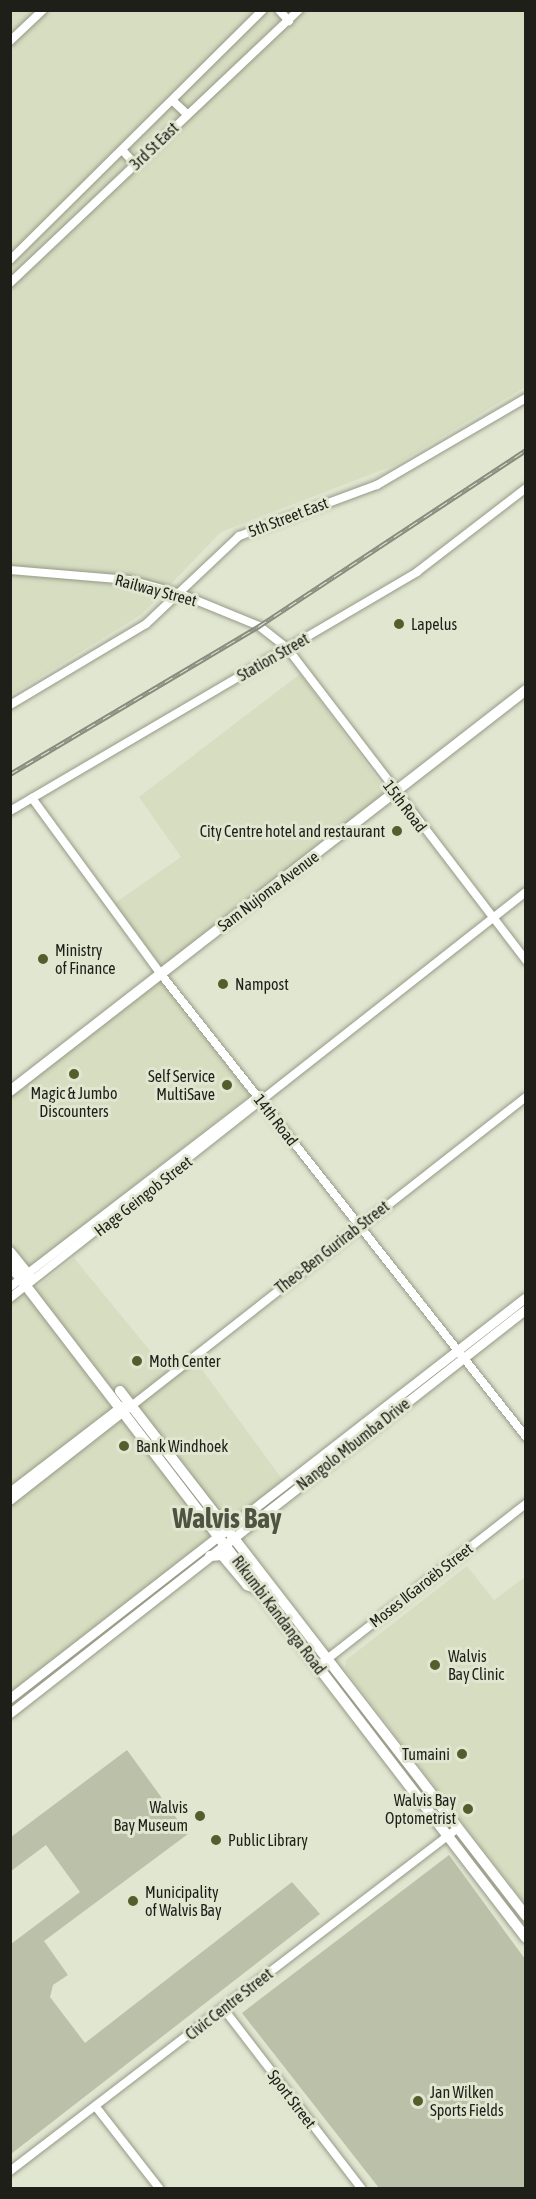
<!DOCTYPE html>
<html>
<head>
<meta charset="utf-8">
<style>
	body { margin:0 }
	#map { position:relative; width:536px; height:2199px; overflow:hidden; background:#e1e6d1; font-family:"Asap Condensed",sans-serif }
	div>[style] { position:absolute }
	.built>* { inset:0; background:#d7ddc1 }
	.green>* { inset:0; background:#bbc1a8 }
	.roads { filter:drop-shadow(0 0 2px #959a86) drop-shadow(0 0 2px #959a86) }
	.minor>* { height:8px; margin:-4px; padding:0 4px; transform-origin:4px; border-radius:4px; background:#fff }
	.tertiary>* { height:9px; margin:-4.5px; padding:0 4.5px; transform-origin:4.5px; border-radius:4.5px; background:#fff }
	.secondary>* { height:10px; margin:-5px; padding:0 5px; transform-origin:5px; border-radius:5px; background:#fff }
	.rail>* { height:5px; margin-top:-2.5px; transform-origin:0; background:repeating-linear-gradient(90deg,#e1e6d1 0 9px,#898c7d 0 18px); box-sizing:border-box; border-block:2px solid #898c7d }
	.dots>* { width:16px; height:16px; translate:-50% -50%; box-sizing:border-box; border:3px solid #e1e6d1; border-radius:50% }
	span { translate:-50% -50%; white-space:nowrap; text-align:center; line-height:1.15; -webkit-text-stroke:6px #e1e6d1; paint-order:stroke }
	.street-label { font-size:16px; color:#1e1f18 }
	.poi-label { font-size:16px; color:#1e1f18 }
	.left { translate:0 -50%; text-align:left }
	.right { translate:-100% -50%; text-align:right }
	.town-label { font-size:28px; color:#505342; font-weight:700 }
	.frame { position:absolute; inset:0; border:12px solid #1e1f18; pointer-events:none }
</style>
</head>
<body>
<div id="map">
	<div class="built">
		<div style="clip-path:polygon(11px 11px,525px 11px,525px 387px,395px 465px,221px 532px,142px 614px,11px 695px)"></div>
		<div style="clip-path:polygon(300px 674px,388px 794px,161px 967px,115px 903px,181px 857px,139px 797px)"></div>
		<div style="clip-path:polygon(161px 979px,250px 1095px,28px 1269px,11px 1246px,11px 1096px)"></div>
		<div style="clip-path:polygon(74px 1258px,169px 1374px,192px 1356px,285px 1483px,11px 1693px,11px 1270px,30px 1293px)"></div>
		<div style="clip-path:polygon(467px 1566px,494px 1600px,525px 1577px,525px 1904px,345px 1669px,346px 1660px)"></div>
	</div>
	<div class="green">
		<div style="clip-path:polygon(127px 1750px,188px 1834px,44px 1941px,68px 1975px,53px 1985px,50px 1997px,85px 2043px,292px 1882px,320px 1914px,11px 2154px,11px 1944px,80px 1892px,46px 1845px,11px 1871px,11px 1837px)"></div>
		<div style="clip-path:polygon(449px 1855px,525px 1959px,525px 2188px,379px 2188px,242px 2013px)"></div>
	</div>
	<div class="roads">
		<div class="minor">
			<div style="left:279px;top:10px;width:15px;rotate:48deg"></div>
			<div style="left:10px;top:41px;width:45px;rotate:-43.2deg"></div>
			<div style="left:173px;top:101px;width:19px;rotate:43deg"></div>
			<div style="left:123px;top:151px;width:18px;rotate:47deg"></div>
			<div style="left:10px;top:260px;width:356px;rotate:-44.7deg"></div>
			<div style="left:10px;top:283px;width:398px;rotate:-43.4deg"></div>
			<div style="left:10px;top:570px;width:120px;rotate:4.8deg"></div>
			<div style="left:130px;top:580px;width:53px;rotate:15.4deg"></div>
			<div style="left:181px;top:594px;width:84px;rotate:22.3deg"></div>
			<div style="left:259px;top:626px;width:37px;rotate:38deg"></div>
			<div style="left:288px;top:649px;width:392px;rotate:52.6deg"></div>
			<div style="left:10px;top:705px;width:158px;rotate:-30.8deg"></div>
			<div style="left:146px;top:624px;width:128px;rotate:-43.4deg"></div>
			<div style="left:239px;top:536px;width:147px;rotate:-20.3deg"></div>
			<div style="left:377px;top:485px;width:173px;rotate:-30.3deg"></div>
			<div style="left:32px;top:798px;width:217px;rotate:53.8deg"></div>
			<div style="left:160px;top:973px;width:591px;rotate:51.73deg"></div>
			<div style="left:10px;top:811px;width:472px;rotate:-30.4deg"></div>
			<div style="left:417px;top:572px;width:138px;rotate:-37.6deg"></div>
			<div style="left:10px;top:1287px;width:315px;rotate:-37.5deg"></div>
			<div style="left:10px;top:1298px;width:657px;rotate:-38.2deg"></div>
			<div style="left:10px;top:1492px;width:141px;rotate:-37.5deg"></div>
			<div style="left:10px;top:1501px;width:655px;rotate:-38.06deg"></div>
			<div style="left:317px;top:1667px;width:265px;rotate:-38deg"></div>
			<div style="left:223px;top:2008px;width:227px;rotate:52.5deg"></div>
			<div style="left:96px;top:2107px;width:103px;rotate:52.1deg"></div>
			<div style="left:10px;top:2171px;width:564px;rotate:-37.44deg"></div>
		</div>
		<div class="tertiary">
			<div style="left:10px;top:1698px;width:653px;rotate:-37.85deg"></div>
			<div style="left:10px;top:1713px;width:655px;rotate:-38.06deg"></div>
		</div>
		<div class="secondary">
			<div style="left:10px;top:1091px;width:653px;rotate:-37.85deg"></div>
			<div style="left:10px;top:1252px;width:33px;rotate:51deg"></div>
			<div style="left:10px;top:1265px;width:848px;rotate:52.52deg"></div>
			<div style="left:120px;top:1391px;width:664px;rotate:52.28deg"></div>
			<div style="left:210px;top:1556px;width:12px;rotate:-5deg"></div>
			<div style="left:222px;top:1555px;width:39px;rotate:50deg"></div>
			<div style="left:247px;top:1585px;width:14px;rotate:21deg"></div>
		</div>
	</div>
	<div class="rail">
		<div style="left:10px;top:774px;width:290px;rotate:-30.7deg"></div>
		<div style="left:259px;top:626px;width:320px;rotate:-33.4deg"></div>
	</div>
	<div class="dots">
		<div style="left:399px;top:624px;background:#545d2c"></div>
		<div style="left:397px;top:831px;background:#545d2c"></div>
		<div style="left:43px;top:959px;background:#545d2c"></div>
		<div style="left:223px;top:984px;background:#545d2c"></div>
		<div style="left:74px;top:1074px;background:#545d2c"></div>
		<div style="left:227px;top:1085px;background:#545d2c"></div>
		<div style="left:137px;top:1361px;background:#545d2c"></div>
		<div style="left:124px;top:1446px;background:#545d2c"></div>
		<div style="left:435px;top:1665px;background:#545d2c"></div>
		<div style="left:462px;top:1754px;background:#545d2c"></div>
		<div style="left:468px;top:1809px;background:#545d2c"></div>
		<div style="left:200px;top:1816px;background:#545d2c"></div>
		<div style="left:216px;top:1840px;background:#545d2c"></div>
		<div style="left:133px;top:1901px;background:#545d2c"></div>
		<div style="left:418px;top:2101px;background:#545d2c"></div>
	</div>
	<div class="street-label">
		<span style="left:154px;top:146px;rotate:-44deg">3rd St East</span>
		<span style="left:288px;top:517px;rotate:-21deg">5th Street East</span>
		<span style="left:156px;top:590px;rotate:15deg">Railway Street</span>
		<span style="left:273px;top:657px;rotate:-30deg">Station Street</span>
		<span style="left:405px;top:806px;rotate:53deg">15th Road</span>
		<span style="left:268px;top:891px;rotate:-37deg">Sam Nujoma Avenue</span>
		<span style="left:276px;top:1120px;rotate:52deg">14th Road</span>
		<span style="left:143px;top:1196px;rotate:-38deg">Hage Geingob Street</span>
		<span style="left:332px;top:1247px;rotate:-38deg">Theo-Ben Gurirab Street</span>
		<span style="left:353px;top:1444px;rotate:-38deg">Nangolo Mbumba Drive</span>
		<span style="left:421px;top:1585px;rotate:-38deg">Moses ǁGaroëb Street</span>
		<span style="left:279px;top:1615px;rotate:53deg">Rikumbi Kandanga Road</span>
		<span style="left:229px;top:2004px;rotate:-38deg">Civic Centre Street</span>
		<span style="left:292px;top:2099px;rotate:53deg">Sport Street</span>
	</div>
	<div class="poi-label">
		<span class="left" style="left:411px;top:624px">Lapelus</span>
		<span class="right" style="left:385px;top:831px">City Centre hotel and restaurant</span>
		<span class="left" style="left:55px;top:959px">Ministry<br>of Finance</span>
		<span class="left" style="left:235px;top:984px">Nampost</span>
		<span class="right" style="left:215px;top:1085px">Self Service<br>MultiSave</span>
		<span style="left:74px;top:1102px">Magic &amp; Jumbo<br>Discounters</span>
		<span class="left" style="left:149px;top:1361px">Moth Center</span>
		<span class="left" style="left:136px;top:1446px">Bank Windhoek</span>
		<span class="left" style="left:448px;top:1665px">Walvis<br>Bay Clinic</span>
		<span class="right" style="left:450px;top:1754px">Tumaini</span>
		<span class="right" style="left:456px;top:1809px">Walvis Bay<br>Optometrist</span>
		<span class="right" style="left:188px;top:1816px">Walvis<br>Bay Museum</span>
		<span class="left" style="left:228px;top:1840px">Public Library</span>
		<span class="left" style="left:145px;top:1901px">Municipality<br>of Walvis Bay</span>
		<span class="left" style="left:430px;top:2101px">Jan Wilken<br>Sports Fields</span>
	</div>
	<div class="town-label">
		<span style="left:227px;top:1518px">Walvis Bay</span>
	</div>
	<div class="frame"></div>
</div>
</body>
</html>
